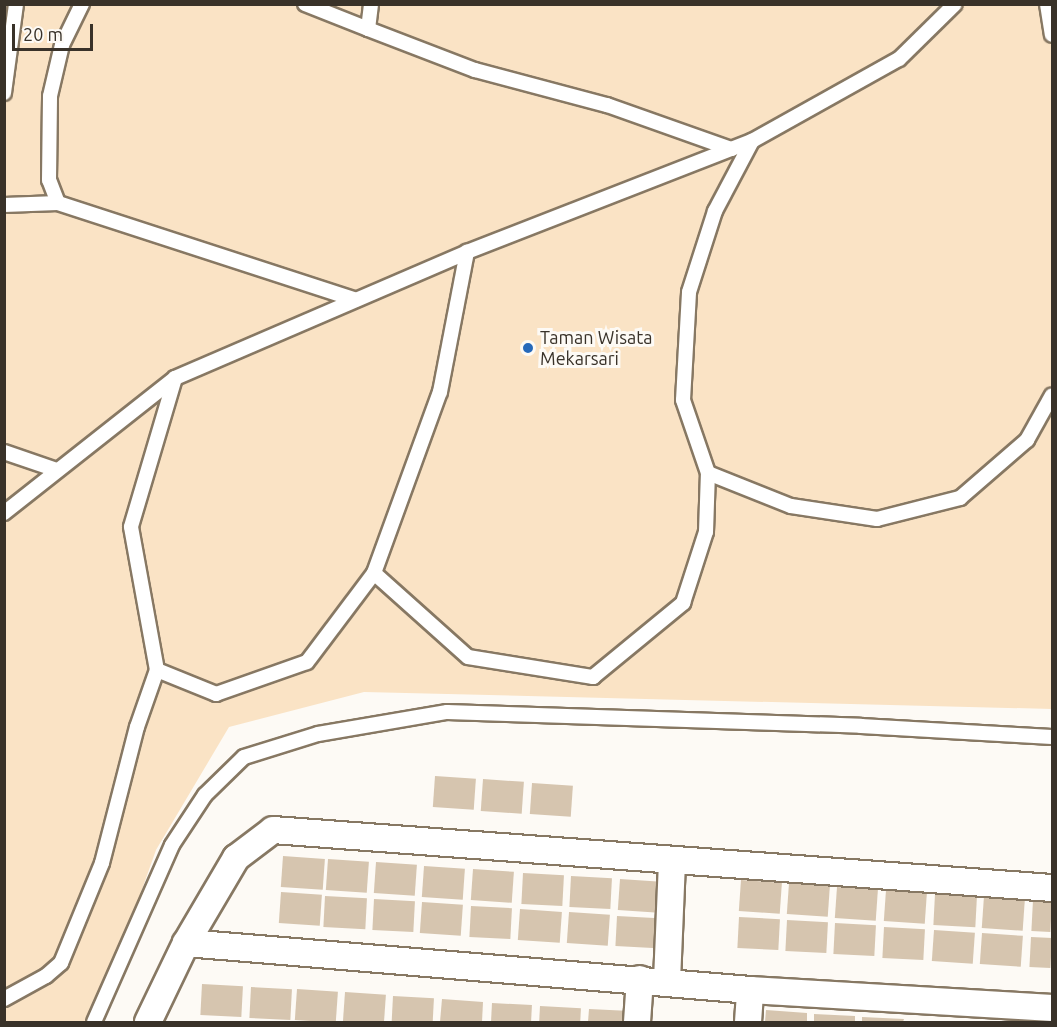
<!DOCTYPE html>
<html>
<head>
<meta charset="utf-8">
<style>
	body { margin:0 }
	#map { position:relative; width:1057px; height:1027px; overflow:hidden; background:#fdfaf5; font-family:Ubuntu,sans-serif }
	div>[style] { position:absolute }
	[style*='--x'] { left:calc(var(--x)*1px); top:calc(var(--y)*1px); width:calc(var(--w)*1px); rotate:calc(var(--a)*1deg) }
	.green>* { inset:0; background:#fae3c5 }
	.building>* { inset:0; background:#d6c5af; transform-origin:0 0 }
	.roads { filter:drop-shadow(2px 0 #877863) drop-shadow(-2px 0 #877863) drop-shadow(0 2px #877863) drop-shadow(0 -2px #877863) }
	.service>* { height:14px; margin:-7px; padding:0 7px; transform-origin:7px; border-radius:7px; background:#fff }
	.minor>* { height:26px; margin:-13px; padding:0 13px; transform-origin:13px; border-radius:13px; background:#fff }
	.dots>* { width:16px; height:16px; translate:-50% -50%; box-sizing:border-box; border:3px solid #fdfaf5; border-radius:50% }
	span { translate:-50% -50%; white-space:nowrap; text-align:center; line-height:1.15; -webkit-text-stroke:6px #fdfaf5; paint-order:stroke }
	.poi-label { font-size:18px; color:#393229 }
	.left { translate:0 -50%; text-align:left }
	.frame { position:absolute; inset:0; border:6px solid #393229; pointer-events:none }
	.scale { position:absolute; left:12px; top:24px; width:81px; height:27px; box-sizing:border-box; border:3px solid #393229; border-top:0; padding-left:8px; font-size:18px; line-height:21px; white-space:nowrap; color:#393229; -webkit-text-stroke:4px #fdfaf5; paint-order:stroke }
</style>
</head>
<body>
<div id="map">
	<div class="green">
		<div style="clip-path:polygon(5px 5px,1052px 5px,1052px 709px,364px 692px,229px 727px,156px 850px,95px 1022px,5px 1022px)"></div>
	</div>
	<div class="building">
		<div style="left:435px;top:776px;width:41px;height:31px;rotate:4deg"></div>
		<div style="left:483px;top:779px;width:41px;height:32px;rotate:4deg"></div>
		<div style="left:532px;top:783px;width:41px;height:31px;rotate:4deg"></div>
		<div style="left:283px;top:856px;width:42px;height:31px;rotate:4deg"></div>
		<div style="left:328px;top:859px;width:41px;height:31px;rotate:4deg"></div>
		<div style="left:376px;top:862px;width:41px;height:31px;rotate:4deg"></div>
		<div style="left:424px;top:866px;width:41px;height:31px;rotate:4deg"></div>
		<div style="left:473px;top:869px;width:41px;height:31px;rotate:4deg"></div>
		<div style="left:523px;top:873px;width:41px;height:31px;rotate:3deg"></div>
		<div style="left:571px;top:876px;width:41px;height:31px;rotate:3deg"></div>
		<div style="left:620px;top:879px;width:41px;height:31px;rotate:4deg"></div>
		<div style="left:741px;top:880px;width:41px;height:31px;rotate:4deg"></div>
		<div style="left:789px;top:883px;width:41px;height:31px;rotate:4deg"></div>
		<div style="left:837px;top:887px;width:41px;height:31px;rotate:4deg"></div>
		<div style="left:886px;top:890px;width:41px;height:31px;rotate:4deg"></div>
		<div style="left:281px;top:892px;width:41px;height:31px;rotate:4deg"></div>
		<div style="left:935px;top:894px;width:42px;height:31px;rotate:3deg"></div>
		<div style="left:325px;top:896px;width:42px;height:31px;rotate:3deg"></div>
		<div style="left:984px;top:896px;width:41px;height:32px;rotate:4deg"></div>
		<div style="left:374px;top:899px;width:41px;height:31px;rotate:3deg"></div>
		<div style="left:1033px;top:900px;width:19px;height:31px;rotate:3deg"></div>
		<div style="left:422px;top:902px;width:41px;height:31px;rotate:4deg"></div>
		<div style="left:471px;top:906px;width:41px;height:31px;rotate:3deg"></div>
		<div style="left:520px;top:909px;width:42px;height:31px;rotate:4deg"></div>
		<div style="left:569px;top:912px;width:41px;height:31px;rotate:4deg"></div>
		<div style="left:617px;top:916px;width:42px;height:30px;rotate:3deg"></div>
		<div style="left:739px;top:917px;width:41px;height:31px;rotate:3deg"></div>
		<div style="left:787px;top:920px;width:41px;height:31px;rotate:3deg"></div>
		<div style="left:835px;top:923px;width:41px;height:31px;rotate:3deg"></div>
		<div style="left:884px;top:927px;width:41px;height:31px;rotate:3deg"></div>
		<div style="left:934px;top:930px;width:41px;height:31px;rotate:4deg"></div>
		<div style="left:982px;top:933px;width:41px;height:31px;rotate:4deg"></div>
		<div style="left:1031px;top:937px;width:21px;height:30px;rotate:3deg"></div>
		<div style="left:202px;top:984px;width:41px;height:31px;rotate:3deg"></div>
		<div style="left:251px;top:987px;width:41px;height:31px;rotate:3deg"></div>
		<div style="left:297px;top:989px;width:41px;height:31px;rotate:4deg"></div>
		<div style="left:345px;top:992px;width:41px;height:30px;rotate:4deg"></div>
		<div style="left:393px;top:996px;width:41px;height:26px;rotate:3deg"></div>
		<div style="clip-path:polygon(442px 999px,483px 1002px,482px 1022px,440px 1022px)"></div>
		<div style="left:492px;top:1003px;width:40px;height:19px;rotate:3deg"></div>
		<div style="left:540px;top:1006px;width:41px;height:16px;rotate:3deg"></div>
		<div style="clip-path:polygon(589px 1009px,630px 1011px,629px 1022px,588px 1022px)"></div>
		<div style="clip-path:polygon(766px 1010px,807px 1013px,807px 1022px,765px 1022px)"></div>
		<div style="clip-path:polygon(814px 1014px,855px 1016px,855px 1022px,814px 1022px)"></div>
		<div style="clip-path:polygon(862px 1017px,904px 1019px,903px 1022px,862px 1022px)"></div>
	</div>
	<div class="roads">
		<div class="service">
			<div style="--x:305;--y:4;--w:68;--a:21.6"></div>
			<div style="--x:368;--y:29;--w:25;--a:-83"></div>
			<div style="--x:1047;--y:4;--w:31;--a:81"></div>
			<div style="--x:368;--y:29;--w:115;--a:21"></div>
			<div style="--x:475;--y:70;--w:137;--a:14.9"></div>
			<div style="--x:607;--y:105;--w:132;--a:19.5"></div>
			<div style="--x:4;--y:93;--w:90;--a:-82.3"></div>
			<div style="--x:58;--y:203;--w:313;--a:18"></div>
			<div style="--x:4;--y:205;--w:54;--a:-2.1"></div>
			<div style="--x:58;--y:203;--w:25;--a:-111"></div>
			<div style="--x:49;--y:180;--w:84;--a:-89.3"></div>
			<div style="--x:50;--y:96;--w:52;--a:-76.8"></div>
			<div style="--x:62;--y:45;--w:46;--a:-64"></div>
			<div style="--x:175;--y:378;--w:155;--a:106.5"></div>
			<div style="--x:131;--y:527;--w:145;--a:79.7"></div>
			<div style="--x:157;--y:670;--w:64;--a:22.1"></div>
			<div style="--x:216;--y:694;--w:96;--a:-19.4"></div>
			<div style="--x:307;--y:662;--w:111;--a:-53"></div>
			<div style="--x:374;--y:573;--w:193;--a:-70"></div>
			<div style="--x:440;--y:392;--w:143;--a:-79.1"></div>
			<div style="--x:4;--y:452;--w:56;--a:18.8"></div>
			<div style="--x:708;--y:473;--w:89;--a:21.7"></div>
			<div style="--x:791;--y:506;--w:87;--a:8.6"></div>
			<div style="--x:877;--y:519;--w:86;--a:-14.2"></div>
			<div style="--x:960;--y:498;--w:89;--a:-40.9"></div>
			<div style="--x:1027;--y:440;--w:51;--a:-60.9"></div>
			<div style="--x:4;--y:513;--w:218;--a:-38.3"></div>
			<div style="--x:175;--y:378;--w:318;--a:-23.3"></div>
			<div style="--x:467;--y:252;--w:306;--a:-21.3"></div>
			<div style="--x:752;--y:141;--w:168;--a:-29.2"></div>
			<div style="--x:899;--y:59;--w:78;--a:-44.5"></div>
			<div style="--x:374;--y:573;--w:126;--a:41.8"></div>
			<div style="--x:468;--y:657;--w:127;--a:9.1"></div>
			<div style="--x:593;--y:677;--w:117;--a:-39.4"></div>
			<div style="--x:683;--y:603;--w:75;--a:-72.1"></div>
			<div style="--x:706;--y:532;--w:59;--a:-88.1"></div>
			<div style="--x:708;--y:473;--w:77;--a:-108.9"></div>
			<div style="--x:683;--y:400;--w:108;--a:-86.8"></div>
			<div style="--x:689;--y:292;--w:85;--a:-72.2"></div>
			<div style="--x:715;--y:211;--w:79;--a:-62.1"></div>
			<div style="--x:4;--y:999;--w:48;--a:-28.7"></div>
			<div style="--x:46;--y:976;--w:20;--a:-41"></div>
			<div style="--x:61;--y:963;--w:108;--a:-67.7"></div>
			<div style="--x:102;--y:863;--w:140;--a:-75.6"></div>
			<div style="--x:137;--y:727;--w:60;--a:-70.7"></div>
			<div style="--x:94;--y:1022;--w:193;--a:-66.2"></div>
			<div style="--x:172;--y:845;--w:60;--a:-56.6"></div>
			<div style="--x:205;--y:795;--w:54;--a:-44.3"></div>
			<div style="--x:244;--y:757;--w:77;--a:-17.3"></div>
			<div style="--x:318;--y:734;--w:131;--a:-9.7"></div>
			<div style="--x:447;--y:712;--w:414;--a:1.9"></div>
			<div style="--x:861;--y:726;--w:191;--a:3.3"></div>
		</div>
		<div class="minor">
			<div style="--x:186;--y:943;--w:566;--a:4.76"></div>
			<div style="--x:750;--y:990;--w:303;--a:3.4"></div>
			<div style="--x:667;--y:981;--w:121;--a:-87.6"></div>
			<div style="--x:148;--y:1022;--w:88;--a:-64.3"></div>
			<div style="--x:186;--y:943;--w:99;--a:-59.5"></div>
			<div style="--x:236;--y:858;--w:46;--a:-37.1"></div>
			<div style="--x:273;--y:830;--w:781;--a:4.26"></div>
			<div style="--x:637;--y:1022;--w:43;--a:-86"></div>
			<div style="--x:748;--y:1022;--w:32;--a:-86"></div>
		</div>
	</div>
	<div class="dots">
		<div style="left:528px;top:348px;background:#2669ba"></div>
	</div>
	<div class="poi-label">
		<span class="left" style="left:540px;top:348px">Taman Wisata<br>Mekarsari</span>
	</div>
	<div class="frame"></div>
	<div class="scale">20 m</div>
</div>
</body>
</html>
